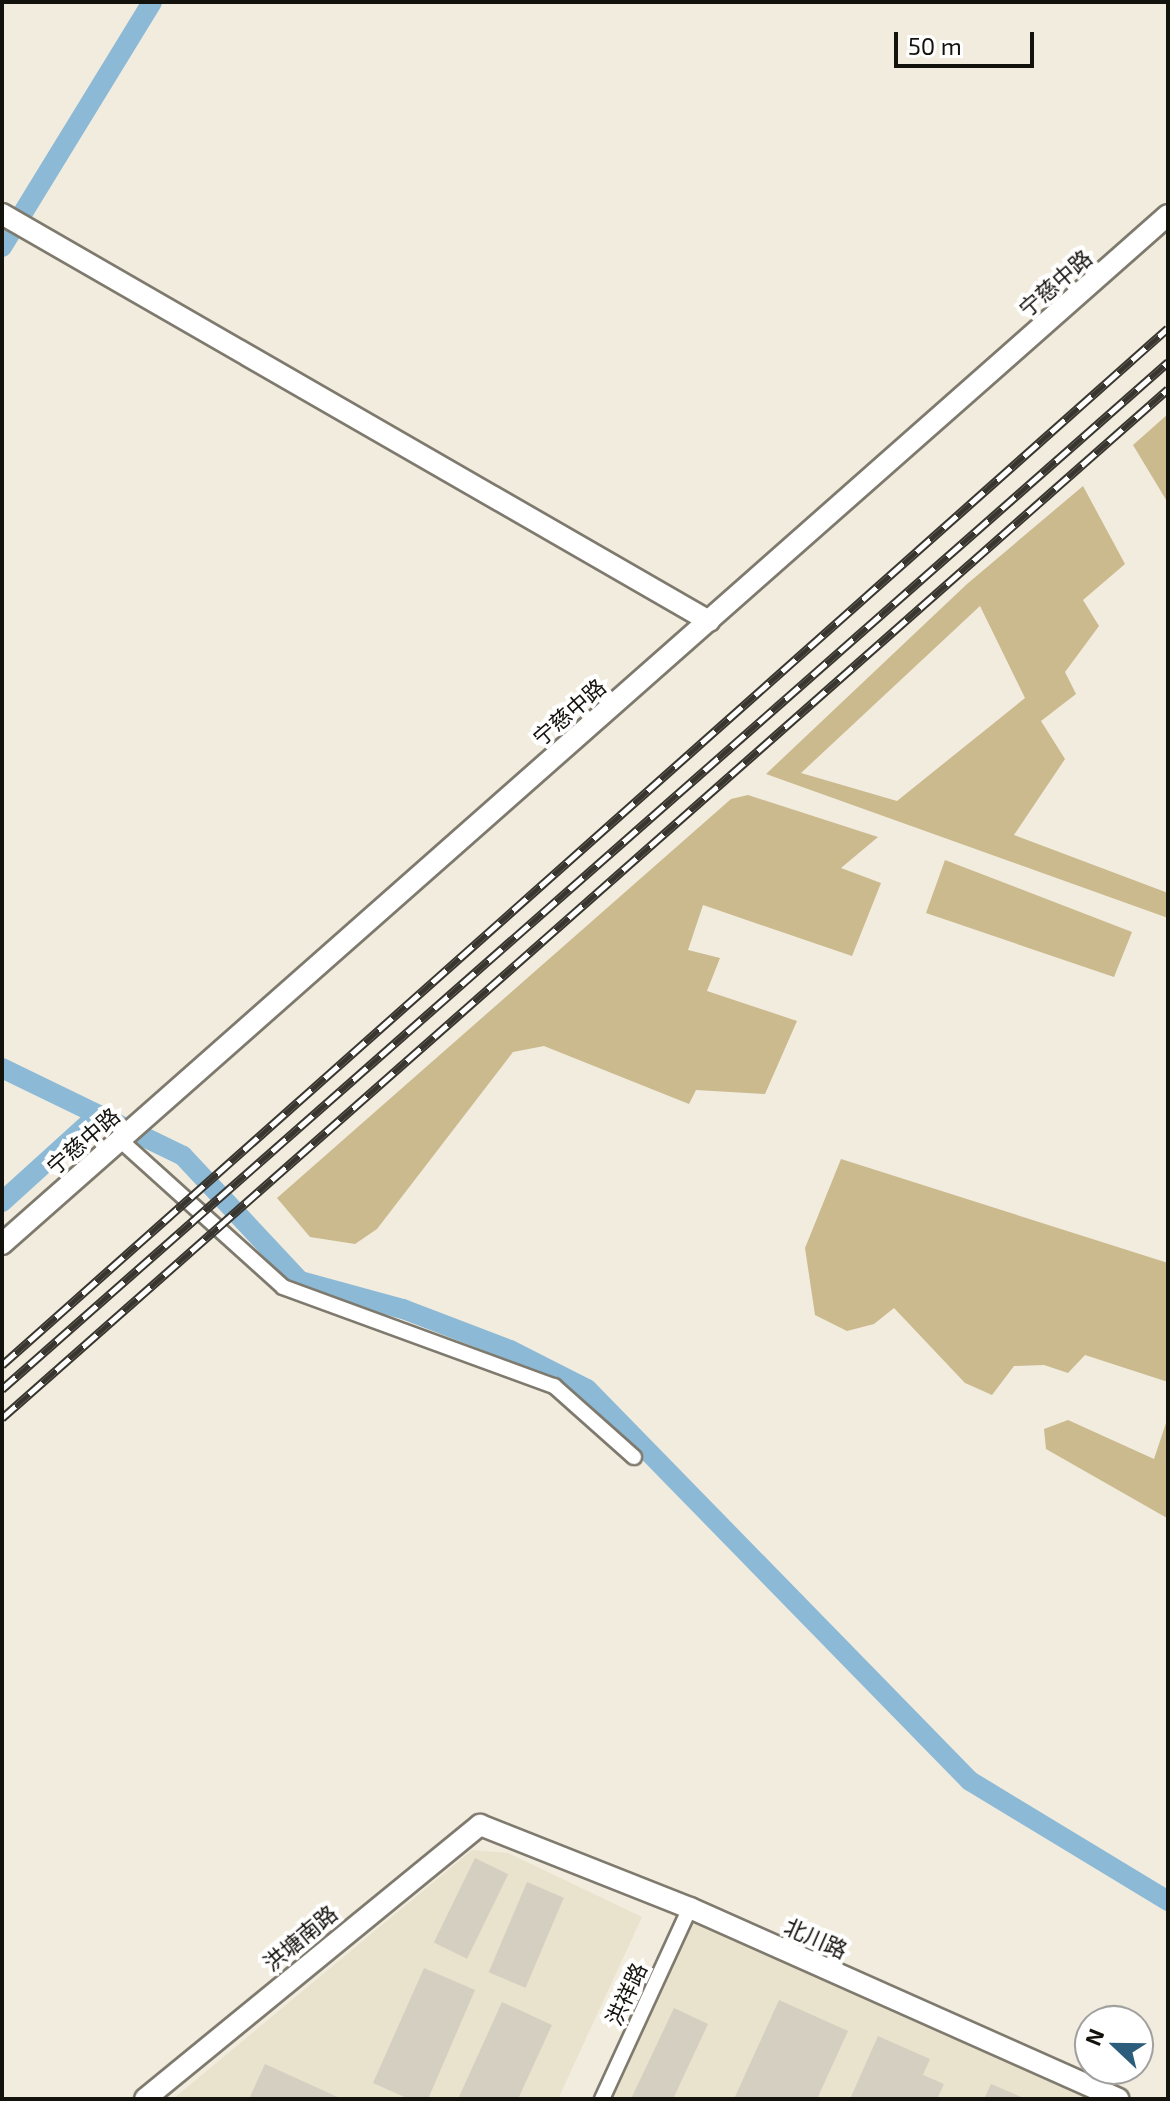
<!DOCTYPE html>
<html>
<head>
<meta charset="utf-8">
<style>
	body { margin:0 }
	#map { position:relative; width:1170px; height:2101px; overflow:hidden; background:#f1ecde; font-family:"Exo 2","Noto Sans SC",sans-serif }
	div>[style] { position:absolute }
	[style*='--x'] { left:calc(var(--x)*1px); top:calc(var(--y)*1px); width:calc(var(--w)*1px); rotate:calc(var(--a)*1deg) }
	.built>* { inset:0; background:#e9e2cd }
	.green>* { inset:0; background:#cbba8d }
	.canal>* { height:20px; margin:-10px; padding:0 10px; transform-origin:10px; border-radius:10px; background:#8cb9d6 }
	.building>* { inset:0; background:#d4cfc1; transform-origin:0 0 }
	.roads { filter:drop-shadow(2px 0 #7f7a6e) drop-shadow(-2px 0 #7f7a6e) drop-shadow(0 2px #7f7a6e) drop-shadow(0 -2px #7f7a6e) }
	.street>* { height:14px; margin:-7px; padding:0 7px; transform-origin:7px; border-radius:7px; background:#fff }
	.secondary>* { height:20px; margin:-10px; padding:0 10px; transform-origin:10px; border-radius:10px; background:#fff }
	.rail>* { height:9px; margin-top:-4.5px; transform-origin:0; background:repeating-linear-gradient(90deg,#fff 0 18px,#393630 0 36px); box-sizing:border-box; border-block:2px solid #393630 }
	span { translate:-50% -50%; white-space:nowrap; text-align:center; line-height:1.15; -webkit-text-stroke:8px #fff; paint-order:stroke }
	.street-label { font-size:22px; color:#14120d }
	.frame { position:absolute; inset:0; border:4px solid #14120d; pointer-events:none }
	.north { position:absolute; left:1074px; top:2005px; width:80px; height:80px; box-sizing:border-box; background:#fff; border:2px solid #a1a09e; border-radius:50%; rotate:292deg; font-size:22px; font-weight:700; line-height:32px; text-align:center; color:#14120d }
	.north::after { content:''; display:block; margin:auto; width:28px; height:36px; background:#2c5e7b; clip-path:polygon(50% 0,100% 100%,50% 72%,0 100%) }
	.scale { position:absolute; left:894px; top:32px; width:140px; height:36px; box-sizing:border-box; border:4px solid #14120d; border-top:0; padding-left:10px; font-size:24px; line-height:28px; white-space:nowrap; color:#14120d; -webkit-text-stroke:6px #fff; paint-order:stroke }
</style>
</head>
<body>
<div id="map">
	<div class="built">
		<div style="clip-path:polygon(472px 1850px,508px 1853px,642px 1917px,558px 2099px,173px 2099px)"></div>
		<div style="clip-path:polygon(694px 1920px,1095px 2099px,611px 2099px)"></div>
	</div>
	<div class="green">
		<div style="clip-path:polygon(1168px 414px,1168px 503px,1133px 445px)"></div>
		<div style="clip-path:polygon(evenodd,1083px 486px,1125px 564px,1083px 600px,1099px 626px,1065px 672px,1076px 694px,1041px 721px,1065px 759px,1014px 835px,1168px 893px,1168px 918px,766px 774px,967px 584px,1083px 486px,980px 606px,1025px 698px,897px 801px,801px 773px,980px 606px)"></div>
		<div style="clip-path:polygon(748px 795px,878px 837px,841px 868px,881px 883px,852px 956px,703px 905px,688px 950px,720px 958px,707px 991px,797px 1021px,765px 1094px,696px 1090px,689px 1104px,544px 1046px,513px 1052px,377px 1229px,355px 1244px,310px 1237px,277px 1198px,731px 799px)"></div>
		<div style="clip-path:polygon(945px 860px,1132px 932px,1114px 977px,926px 913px)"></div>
		<div style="clip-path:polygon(841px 1159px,1168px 1263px,1168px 1382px,1085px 1355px,1068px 1373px,1044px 1365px,1014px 1366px,992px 1395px,965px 1383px,894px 1308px,874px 1324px,847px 1331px,815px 1315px,805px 1248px)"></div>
		<div style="clip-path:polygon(1168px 1417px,1167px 1518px,1046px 1449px,1044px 1429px,1068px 1420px,1154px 1459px)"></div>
	</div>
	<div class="canal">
		<div style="--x:2;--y:247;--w:287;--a:-58.5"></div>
		<div style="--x:2;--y:1068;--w:201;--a:25.9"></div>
		<div style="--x:183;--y:1156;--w:171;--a:46.9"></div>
		<div style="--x:300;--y:1281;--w:107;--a:15.2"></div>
		<div style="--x:403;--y:1309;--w:115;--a:21"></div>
		<div style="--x:510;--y:1350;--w:86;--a:26.9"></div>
		<div style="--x:587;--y:1389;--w:548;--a:45.67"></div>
		<div style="--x:970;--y:1781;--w:232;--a:31.2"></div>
		<div style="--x:2;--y:1202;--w:130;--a:-42.2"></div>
	</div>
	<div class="building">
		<div style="left:475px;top:1858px;width:37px;height:94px;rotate:26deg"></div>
		<div style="left:527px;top:1882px;width:40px;height:98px;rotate:23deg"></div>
		<div style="clip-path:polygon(424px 1968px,475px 1990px,428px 2099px,409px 2099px,373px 2083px)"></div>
		<div style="clip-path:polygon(779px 2000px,848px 2031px,817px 2099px,734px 2099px)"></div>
		<div style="clip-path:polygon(502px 2002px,552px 2025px,518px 2099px,458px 2099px)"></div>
		<div style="clip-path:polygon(674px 2008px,708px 2024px,673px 2099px,631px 2099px)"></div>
		<div style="clip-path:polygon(878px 2036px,930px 2059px,923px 2075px,944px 2084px,937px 2099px,850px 2099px)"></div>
		<div style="clip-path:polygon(265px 2064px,342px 2099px,249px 2099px)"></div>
		<div style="clip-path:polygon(991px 2084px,1026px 2099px,984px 2099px)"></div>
	</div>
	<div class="roads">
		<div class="street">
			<div style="--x:120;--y:1140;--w:219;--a:42"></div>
			<div style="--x:283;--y:1287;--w:289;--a:20.1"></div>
			<div style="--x:554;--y:1386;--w:107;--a:41.6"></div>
			<div style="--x:602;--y:2099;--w:210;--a:-65.3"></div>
		</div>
		<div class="secondary">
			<div style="--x:2;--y:214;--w:816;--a:29.93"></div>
			<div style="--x:2;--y:1244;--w:1555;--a:-41.43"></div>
			<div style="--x:145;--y:2099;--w:433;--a:-39.3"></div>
			<div style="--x:480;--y:1825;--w:226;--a:21.6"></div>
			<div style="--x:690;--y:1908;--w:469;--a:24"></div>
		</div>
	</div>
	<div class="rail">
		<div style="--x:2;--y:1365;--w:1560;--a:-41.65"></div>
		<div style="--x:2;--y:1389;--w:1554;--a:-41.37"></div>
		<div style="--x:2;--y:1418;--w:1555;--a:-41.43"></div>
	</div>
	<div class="street-label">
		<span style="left:1055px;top:283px;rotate:-41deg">宁慈中路</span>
		<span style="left:569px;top:712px;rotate:-41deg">宁慈中路</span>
		<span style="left:83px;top:1141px;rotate:-41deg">宁慈中路</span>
		<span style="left:300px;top:1938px;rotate:-40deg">洪塘南路</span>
		<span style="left:816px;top:1938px;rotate:24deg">北川路</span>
		<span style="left:626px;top:1994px;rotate:-65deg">洪祥路</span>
	</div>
	<div class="frame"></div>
	<div class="north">N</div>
	<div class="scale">50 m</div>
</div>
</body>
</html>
